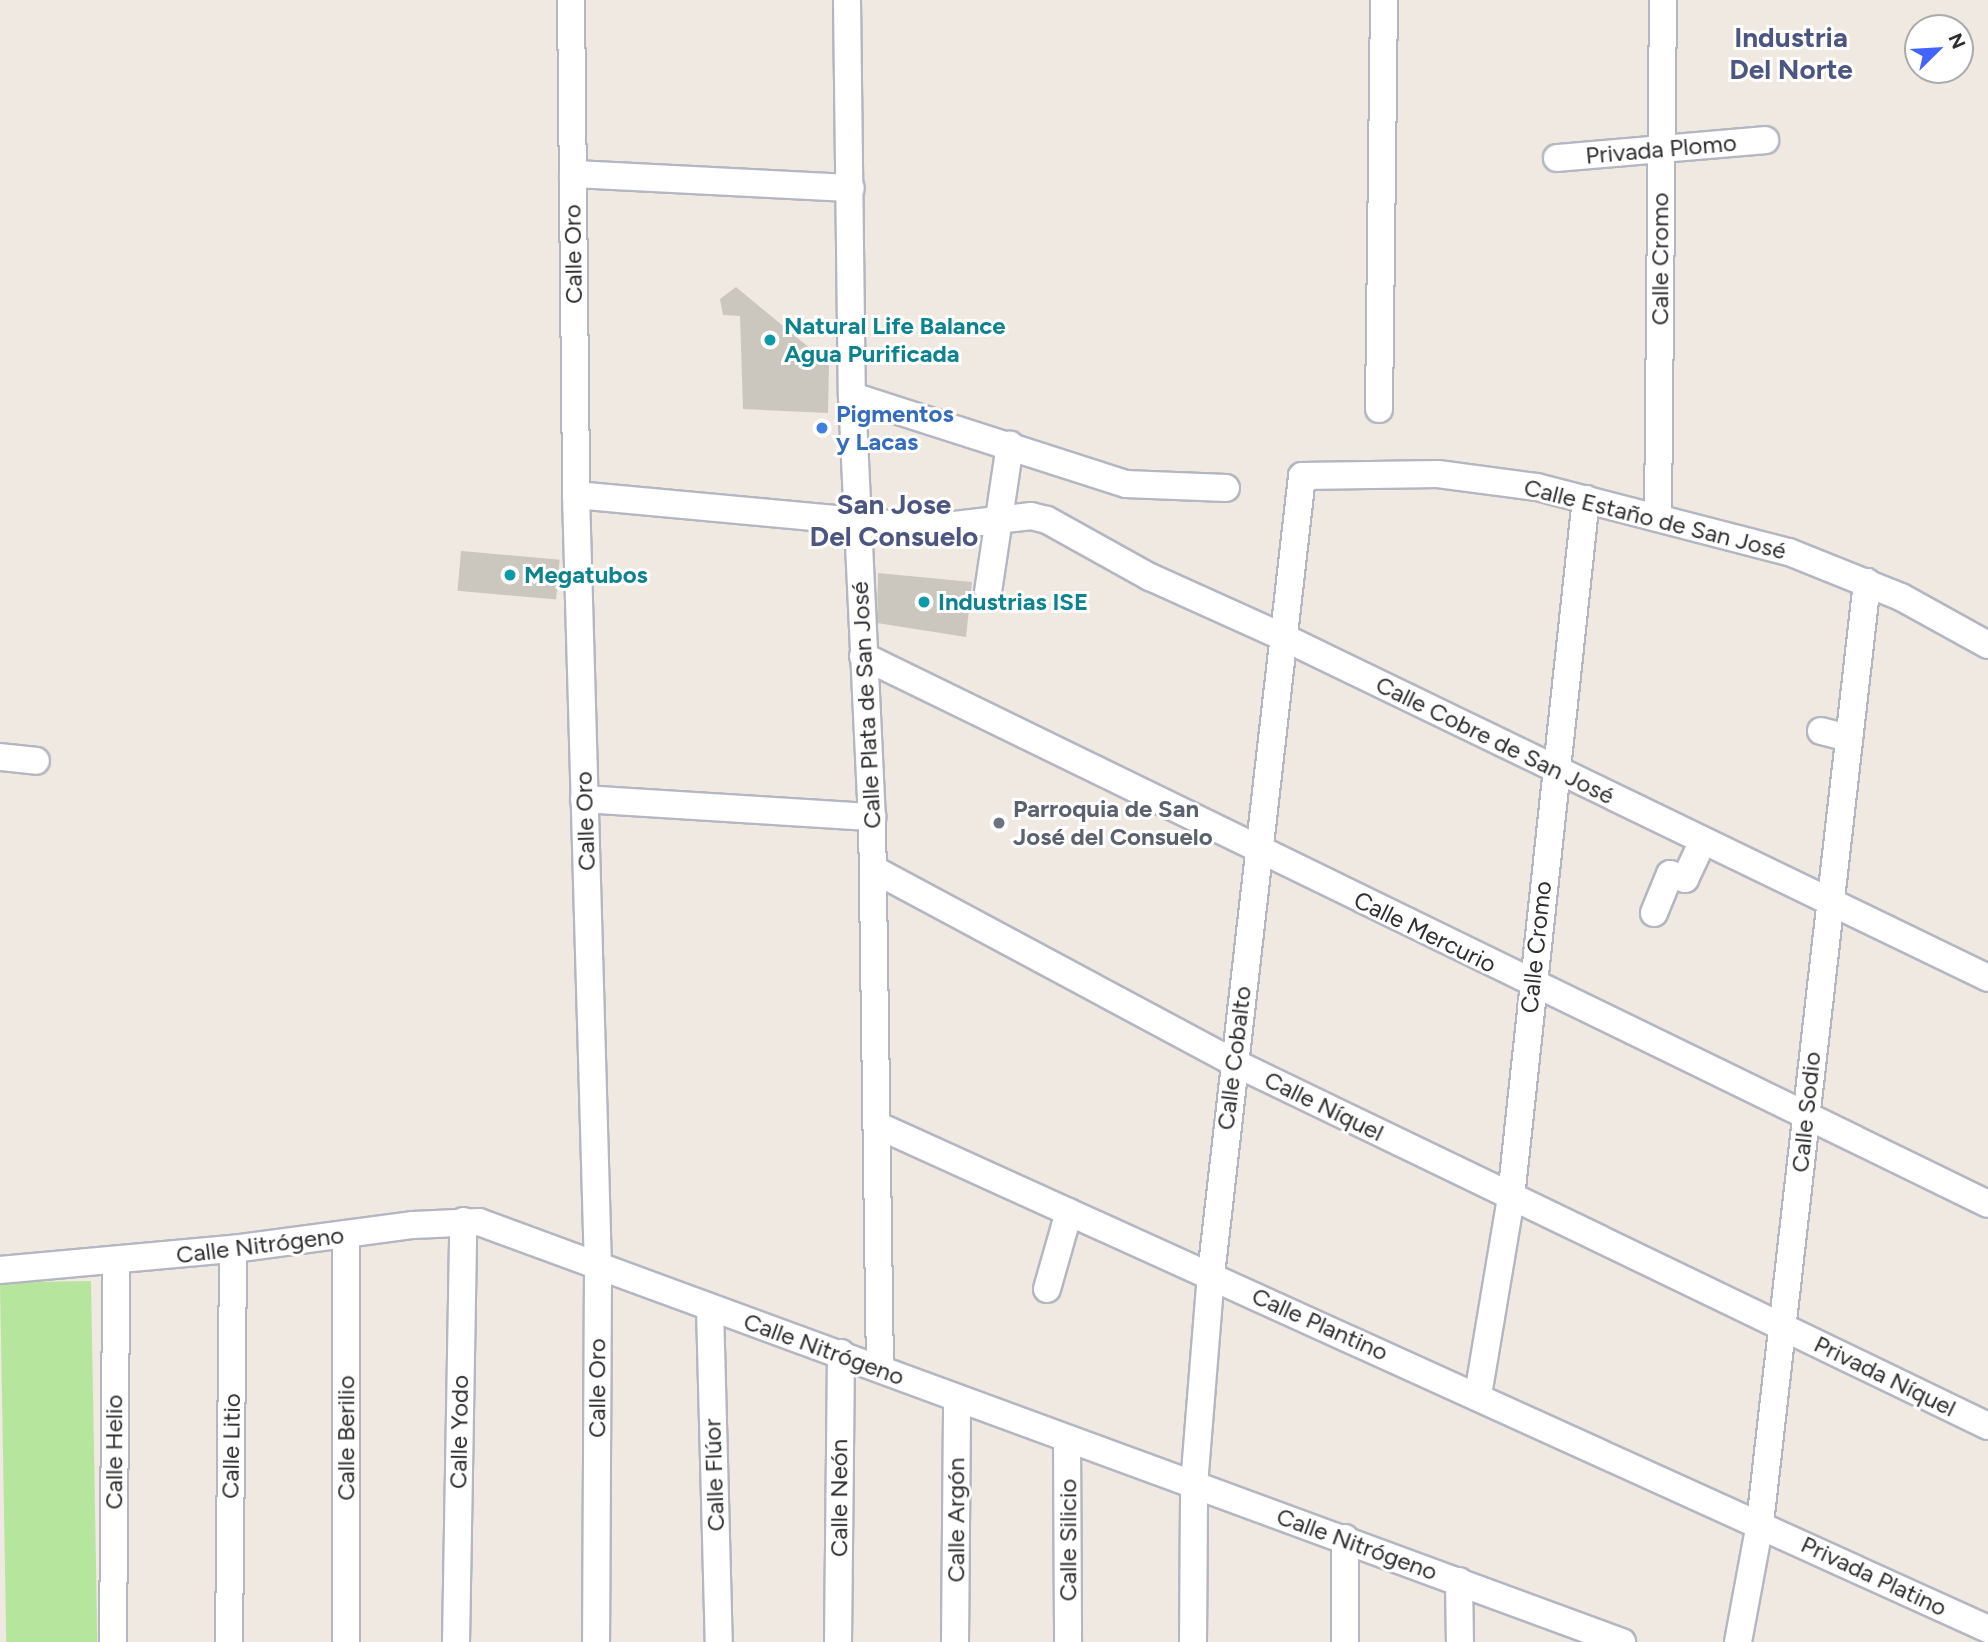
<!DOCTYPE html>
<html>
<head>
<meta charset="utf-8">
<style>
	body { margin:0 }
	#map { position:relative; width:1988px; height:1642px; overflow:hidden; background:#efe9e1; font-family:Figtree,sans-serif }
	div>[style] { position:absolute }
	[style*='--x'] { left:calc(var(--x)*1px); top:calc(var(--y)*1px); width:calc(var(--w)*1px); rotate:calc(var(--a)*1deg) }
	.green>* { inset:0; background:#b6e59e; transform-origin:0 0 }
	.building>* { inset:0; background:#cbc7bf; transform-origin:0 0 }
	.roads { filter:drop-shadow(2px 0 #b4b7c1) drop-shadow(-2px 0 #b4b7c1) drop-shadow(0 2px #b4b7c1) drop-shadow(0 -2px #b4b7c1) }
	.minor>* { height:26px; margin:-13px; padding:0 13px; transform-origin:13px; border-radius:13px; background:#fff }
	.dots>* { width:19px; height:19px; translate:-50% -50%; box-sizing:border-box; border:4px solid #fff; border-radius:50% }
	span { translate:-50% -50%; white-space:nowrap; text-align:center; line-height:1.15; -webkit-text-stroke:6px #fff; paint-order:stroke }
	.street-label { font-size:24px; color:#2e2e2e }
	.culture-label { font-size:24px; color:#0d838f; font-weight:700 }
	.left { translate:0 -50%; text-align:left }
	.shop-label { font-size:24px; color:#366cbe; font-weight:700 }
	.worship-label { font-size:24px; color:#5b616d; font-weight:700 }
	.quarter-label { font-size:28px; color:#4d5680; font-weight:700 }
	.north { position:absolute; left:1904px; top:14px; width:70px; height:70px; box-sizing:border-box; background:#fff; border:2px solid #ababab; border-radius:50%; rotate:66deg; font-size:19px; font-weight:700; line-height:28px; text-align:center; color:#2e2e2e }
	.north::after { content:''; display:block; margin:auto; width:24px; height:32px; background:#4264fb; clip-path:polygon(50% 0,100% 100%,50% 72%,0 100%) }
</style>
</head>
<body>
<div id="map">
	<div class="green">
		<div style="left:91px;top:1281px;width:361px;height:91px;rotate:89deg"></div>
	</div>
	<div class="building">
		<div style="clip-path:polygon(736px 287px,829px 364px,828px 413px,743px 409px,740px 316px,723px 315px,720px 299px)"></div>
		<div style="left:461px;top:551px;width:99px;height:40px;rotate:5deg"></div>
		<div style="clip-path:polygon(878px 573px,972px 582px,966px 637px,877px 623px)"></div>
	</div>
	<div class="roads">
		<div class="minor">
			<div style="--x:571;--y:0;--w:495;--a:89.4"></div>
			<div style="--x:576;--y:495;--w:775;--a:88.37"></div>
			<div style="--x:598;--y:1270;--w:372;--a:90.3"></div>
			<div style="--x:847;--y:0;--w:396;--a:89.3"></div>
			<div style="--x:852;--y:396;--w:421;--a:87.3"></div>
			<div style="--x:872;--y:817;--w:551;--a:89.17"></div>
			<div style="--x:1557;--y:158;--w:209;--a:-4.9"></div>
			<div style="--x:573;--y:174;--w:278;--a:2.9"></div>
			<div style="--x:852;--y:396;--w:288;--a:17.8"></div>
			<div style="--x:1126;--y:484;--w:100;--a:2.3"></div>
			<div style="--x:1379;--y:409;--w:409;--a:-89.3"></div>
			<div style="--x:576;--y:495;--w:355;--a:5.3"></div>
			<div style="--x:929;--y:528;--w:103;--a:-6.7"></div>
			<div style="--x:1031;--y:516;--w:16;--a:14"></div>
			<div style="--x:1047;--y:520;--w:118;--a:29"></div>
			<div style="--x:1150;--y:577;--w:146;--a:24.3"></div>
			<div style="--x:1283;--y:637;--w:783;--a:25.81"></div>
			<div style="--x:1658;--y:518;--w:518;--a:-89.45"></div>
			<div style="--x:988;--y:592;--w:149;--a:-81.5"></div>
			<div style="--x:863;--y:656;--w:1251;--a:25.97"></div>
			<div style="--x:1821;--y:731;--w:29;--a:14"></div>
			<div style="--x:0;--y:757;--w:36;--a:6"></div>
			<div style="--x:584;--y:799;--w:289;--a:3.6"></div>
			<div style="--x:873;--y:869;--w:408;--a:28.2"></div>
			<div style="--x:1233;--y:1062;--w:838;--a:25.74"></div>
			<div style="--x:1654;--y:913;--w:42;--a:-67.7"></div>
			<div style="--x:1670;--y:874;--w:16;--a:18"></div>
			<div style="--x:1685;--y:879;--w:42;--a:-64.7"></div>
			<div style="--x:879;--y:1126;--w:1218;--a:24.4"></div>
			<div style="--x:0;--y:1270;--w:234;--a:-5.2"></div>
			<div style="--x:233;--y:1249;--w:182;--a:-7.6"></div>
			<div style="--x:413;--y:1225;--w:66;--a:-2.6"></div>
			<div style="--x:479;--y:1222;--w:1218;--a:20.18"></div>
			<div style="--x:1047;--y:1289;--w:80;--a:-74.1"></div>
			<div style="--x:710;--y:1308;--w:334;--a:88.5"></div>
			<div style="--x:1478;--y:1395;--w:201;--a:-80.5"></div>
			<div style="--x:1511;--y:1197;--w:702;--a:-83.87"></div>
			<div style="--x:1067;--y:1439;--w:203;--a:89.7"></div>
			<div style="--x:1345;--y:1538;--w:104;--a:90"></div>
			<div style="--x:1459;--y:1581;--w:61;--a:89.1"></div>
			<div style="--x:113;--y:1642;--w:380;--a:-89.5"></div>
			<div style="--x:229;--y:1642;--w:393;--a:-89.4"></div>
			<div style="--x:346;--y:1642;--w:408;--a:-90"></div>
			<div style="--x:456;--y:1642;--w:421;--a:-89"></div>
			<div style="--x:838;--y:1642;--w:289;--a:-89.4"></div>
			<div style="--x:955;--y:1642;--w:244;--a:-89.5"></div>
			<div style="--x:1193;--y:1642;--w:157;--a:-89.6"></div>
			<div style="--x:1194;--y:1485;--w:211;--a:-85.4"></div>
			<div style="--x:1211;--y:1275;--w:804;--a:-83.5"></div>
			<div style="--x:1302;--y:476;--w:136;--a:-0.8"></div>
			<div style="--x:1438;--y:474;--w:100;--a:7.5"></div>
			<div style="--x:1537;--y:487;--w:260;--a:14.5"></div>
			<div style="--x:1789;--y:552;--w:121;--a:21.9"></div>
			<div style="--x:1901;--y:597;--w:99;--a:28.9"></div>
			<div style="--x:1738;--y:1642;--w:121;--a:-79.5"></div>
			<div style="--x:1760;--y:1523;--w:947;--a:-83.51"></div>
		</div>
	</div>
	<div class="dots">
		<div style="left:770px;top:340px;background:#0f9aa8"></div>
		<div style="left:822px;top:428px;background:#3f7fe0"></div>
		<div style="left:510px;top:575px;background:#0f9aa8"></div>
		<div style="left:924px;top:602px;background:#0f9aa8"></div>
		<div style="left:999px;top:823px;background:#6b7280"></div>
	</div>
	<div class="street-label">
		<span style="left:1661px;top:149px;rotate:-5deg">Privada Plomo</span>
		<span style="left:573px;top:254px;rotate:-91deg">Calle Oro</span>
		<span style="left:1660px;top:259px;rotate:-90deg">Calle Cromo</span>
		<span style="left:1655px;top:519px;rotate:14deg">Calle Estaño de San José</span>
		<span style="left:866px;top:705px;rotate:-93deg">Calle Plata de San José</span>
		<span style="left:1495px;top:740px;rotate:26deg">Calle Cobre de San José</span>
		<span style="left:585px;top:821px;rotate:-92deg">Calle Oro</span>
		<span style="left:1425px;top:932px;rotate:26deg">Calle Mercurio</span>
		<span style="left:1536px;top:947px;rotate:-84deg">Calle Cromo</span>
		<span style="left:1234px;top:1058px;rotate:-83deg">Calle Cobalto</span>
		<span style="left:1324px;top:1106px;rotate:26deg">Calle Níquel</span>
		<span style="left:1806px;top:1112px;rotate:-84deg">Calle Sodio</span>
		<span style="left:260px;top:1245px;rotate:-7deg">Calle Nitrógeno</span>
		<span style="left:1320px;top:1324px;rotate:24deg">Calle Plantino</span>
		<span style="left:824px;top:1349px;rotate:20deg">Calle Nitrógeno</span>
		<span style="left:1885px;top:1376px;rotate:26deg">Privada Níquel</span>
		<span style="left:597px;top:1388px;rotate:-90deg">Calle Oro</span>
		<span style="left:459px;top:1432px;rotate:-89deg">Calle Yodo</span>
		<span style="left:346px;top:1438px;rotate:-90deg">Calle Berilio</span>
		<span style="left:231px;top:1446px;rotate:-89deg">Calle Litio</span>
		<span style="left:114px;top:1452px;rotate:-90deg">Calle Helio</span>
		<span style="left:714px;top:1475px;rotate:-92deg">Calle Flúor</span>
		<span style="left:839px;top:1498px;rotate:-90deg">Calle Neón</span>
		<span style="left:956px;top:1520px;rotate:-90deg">Calle Argón</span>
		<span style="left:1068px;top:1540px;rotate:-90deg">Calle Silicio</span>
		<span style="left:1357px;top:1544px;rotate:20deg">Calle Nitrógeno</span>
		<span style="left:1874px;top:1576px;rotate:25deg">Privada Platino</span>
	</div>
	<div class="culture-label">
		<span class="left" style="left:784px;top:340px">Natural Life Balance<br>Agua Purificada</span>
		<span class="left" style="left:524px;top:575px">Megatubos</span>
		<span class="left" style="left:938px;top:602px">Industrias ISE</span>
	</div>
	<div class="shop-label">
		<span class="left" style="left:836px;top:428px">Pigmentos<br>y Lacas</span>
	</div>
	<div class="worship-label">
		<span class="left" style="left:1013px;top:823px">Parroquia de San<br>José del Consuelo</span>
	</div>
	<div class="quarter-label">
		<span style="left:1791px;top:53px">Industria<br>Del Norte</span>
		<span style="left:894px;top:520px">San Jose<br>Del Consuelo</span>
	</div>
	<div class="north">N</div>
</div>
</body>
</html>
